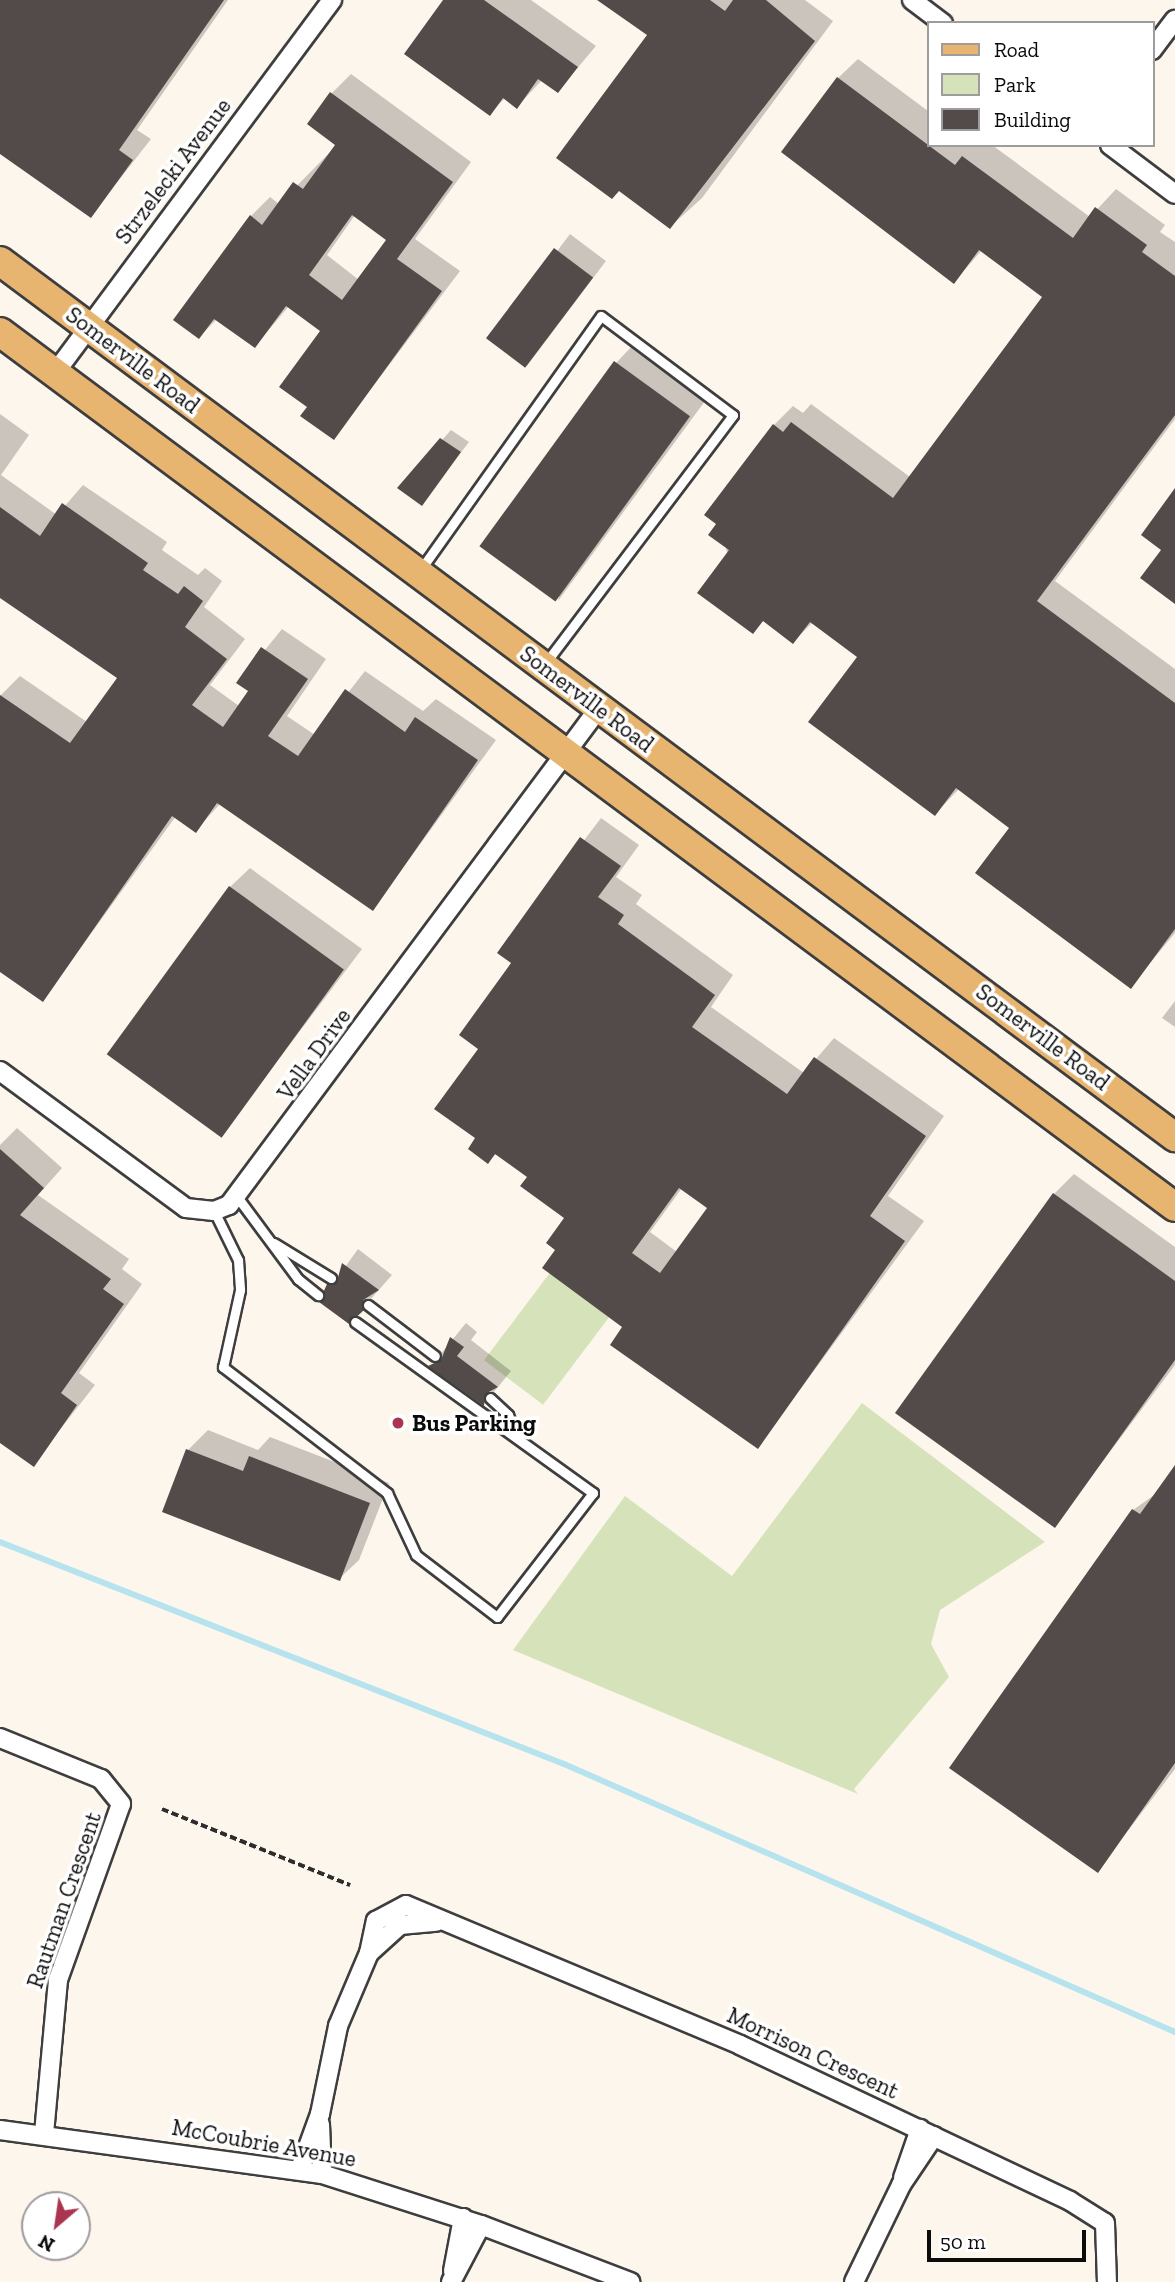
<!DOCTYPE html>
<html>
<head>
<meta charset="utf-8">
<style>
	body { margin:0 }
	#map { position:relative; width:1175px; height:2282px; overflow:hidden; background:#fdf6ec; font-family:"Zilla Slab",serif }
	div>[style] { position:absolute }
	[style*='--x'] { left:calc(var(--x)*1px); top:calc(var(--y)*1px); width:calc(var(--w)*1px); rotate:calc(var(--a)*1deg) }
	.green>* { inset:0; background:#d6e3ba; transform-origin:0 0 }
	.shadow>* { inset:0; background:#0003; transform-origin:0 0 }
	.stream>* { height:6px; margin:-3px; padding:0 3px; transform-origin:3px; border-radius:3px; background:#b6e3ee }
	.building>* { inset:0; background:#524b49; transform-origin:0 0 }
	.path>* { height:3.5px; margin-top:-1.75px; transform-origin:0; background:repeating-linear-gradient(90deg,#2d2d2d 0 7px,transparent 0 10.5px) }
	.roads { filter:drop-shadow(2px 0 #3e3e3e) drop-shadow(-2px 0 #3e3e3e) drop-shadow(0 2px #3e3e3e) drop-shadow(0 -2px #3e3e3e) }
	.service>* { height:9px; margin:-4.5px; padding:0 4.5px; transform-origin:4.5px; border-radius:4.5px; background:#fff }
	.minor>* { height:18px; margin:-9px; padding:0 9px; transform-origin:9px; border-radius:9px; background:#fff }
	.primary>* { height:28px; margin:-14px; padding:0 14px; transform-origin:14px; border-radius:14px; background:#e8b571 }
	.dots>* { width:19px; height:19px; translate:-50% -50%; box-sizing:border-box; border:4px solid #fff; border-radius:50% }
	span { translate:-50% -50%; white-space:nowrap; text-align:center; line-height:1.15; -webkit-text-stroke:7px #fff; paint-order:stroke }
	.street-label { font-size:23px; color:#0b0b0b }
	.poi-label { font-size:23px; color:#0b0b0b; font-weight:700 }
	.left { translate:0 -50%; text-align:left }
	.legend { position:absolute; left:927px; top:21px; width:228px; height:126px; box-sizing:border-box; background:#fff; border:2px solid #9d9d9d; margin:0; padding:9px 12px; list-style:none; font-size:21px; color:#0b0b0b }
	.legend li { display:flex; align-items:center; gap:14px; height:35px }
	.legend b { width:35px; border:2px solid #9d9d9d }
	.north { position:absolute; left:21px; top:2191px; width:70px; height:70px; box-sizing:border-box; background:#fff; border:2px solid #9d9d9d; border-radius:50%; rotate:209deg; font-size:19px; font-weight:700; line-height:28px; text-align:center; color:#0b0b0b }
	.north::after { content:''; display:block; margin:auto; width:24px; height:32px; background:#aa3550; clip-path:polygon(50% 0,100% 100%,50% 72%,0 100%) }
	.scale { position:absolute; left:927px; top:2230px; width:159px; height:32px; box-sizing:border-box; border:4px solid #0b0b0b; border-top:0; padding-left:9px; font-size:21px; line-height:24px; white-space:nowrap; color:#0b0b0b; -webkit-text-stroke:5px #fff; paint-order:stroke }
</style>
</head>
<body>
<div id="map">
	<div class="green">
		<div style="left:552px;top:1270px;width:74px;height:113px;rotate:37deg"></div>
		<div style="clip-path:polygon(862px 1403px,1045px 1542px,940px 1610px,931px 1644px,949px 1677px,854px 1789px,858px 1794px,513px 1650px,625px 1496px,732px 1576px)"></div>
	</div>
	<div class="shadow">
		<div style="clip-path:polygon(0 0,228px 0,137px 130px,151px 139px,91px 216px,0 152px)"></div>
		<div style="clip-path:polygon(445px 0,531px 0,596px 46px,558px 91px,542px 80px,517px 107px,505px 98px,490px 113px)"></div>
		<div style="clip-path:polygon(600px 0,805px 0,833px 21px,702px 198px,670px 227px,649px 34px)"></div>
		<div style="clip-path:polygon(858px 59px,928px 111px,928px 145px,992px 145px,1090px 217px,1116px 189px,1165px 225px,1160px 232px,1175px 242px,1175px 419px,1055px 581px,1175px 669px,1175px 933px,1131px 986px,1011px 827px,959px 789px,935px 814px,859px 656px,813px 622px,793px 642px,764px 620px,753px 632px,718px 524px,774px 425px,793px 406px,803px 413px,811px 404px,910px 477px,1045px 296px,982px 250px,954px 282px,838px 78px)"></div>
		<div style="clip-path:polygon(evenodd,351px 74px,471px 162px,415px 239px,460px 271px,334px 438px,309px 407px,322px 330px,289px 306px,255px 346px,217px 319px,199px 337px,251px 216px,270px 197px,279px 204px,337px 145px,332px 93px,351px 74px,355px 215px,389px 239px,359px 280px,327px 255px,355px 215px)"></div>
		<div style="left:570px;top:234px;width:45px;height:131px;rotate:37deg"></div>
		<div style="clip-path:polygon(635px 343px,708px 397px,558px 601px,616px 363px)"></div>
		<div style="clip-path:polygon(0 414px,29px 435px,1px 475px,57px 515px,83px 485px,167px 542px,162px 550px,198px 575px,205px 568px,222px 581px,204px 607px,245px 639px,210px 685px,239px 706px,250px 690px,239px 682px,282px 629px,326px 659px,287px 716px,315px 735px,365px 671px,423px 711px,436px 699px,496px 740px,373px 909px,220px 804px,196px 830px,176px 816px,43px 1000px,0 970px,0 696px,20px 676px,87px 722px,119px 678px,0 596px)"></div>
		<div style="clip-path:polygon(451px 430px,469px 442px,422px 503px,400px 487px)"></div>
		<div style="clip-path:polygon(evenodd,601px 818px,639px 845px,616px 877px,642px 895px,636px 904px,733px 975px,711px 1007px,804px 1073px,834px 1038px,944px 1116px,888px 1196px,924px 1221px,758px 1447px,625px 1326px,558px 1249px,567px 1218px,530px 1176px,497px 1153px,488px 1162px,478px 1138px,480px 1048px,513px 962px,499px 952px,601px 818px,682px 1188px,709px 1207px,677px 1252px,650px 1232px,682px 1188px)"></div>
		<div style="clip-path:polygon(250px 868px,362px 949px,222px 1134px,230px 887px)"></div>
		<div style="clip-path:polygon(1175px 1001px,1175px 1027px,1162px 1018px)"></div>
		<div style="clip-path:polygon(17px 1128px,62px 1168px,38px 1195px,129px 1259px,122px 1269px,142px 1284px,79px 1373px,95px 1385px,33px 1464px,0 1441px,0 1145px)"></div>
		<div style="clip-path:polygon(1074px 1174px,1175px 1247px,1175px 1365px,1055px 1525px,1054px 1194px)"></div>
		<div style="clip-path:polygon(358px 1249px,392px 1275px,362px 1309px,321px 1301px)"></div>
		<div style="clip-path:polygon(466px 1323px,477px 1332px,471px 1340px,511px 1371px,484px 1404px,431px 1366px)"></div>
		<div style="clip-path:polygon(208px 1430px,258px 1450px,270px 1437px,389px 1483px,359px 1560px,339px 1579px,164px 1511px,188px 1450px)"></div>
		<div style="clip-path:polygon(1175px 1468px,1175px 1769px,1098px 1870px,1133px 1510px,1157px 1493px)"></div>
	</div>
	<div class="stream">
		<div style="--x:0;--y:1542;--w:606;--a:21.49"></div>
		<div style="--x:564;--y:1764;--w:667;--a:23.68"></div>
	</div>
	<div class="building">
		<div style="clip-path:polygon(0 0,224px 0,119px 150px,133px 160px,91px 218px,0 154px)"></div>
		<div style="clip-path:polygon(443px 0,484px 0,578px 67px,558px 93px,538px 79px,517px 109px,503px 98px,490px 116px,404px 54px)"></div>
		<div style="clip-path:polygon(597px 0,710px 0,725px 11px,733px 0,766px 0,815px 41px,670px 229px,619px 191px,612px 199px,556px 158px,647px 35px)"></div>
		<div style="clip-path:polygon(837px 77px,955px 165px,962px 156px,1073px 238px,1095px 207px,1147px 245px,1142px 252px,1175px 276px,1175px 415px,1037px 601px,1175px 703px,1175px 929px,1131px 989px,975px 873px,1009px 828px,956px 788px,935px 816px,808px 722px,857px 657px,810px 622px,793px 644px,763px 621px,753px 634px,697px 593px,729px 550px,708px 535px,716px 524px,704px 515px,773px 424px,783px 432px,791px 422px,893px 498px,1042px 297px,979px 250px,954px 284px,781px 152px)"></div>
		<div style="clip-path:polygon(evenodd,330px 92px,453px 182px,397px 259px,442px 291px,334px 440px,300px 416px,307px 407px,279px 387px,320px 331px,286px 306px,255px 348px,214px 319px,199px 339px,173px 320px,250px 215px,262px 225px,293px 182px,303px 189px,335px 145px,307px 124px,330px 92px,352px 215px,386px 240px,342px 300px,309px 275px,352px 215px)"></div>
		<div style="left:554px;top:248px;width:49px;height:113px;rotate:37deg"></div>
		<div style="left:614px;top:361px;width:94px;height:229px;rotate:36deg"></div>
		<div style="clip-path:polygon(440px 438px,461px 452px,422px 506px,397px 488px)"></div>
		<div style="clip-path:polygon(1175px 488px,1175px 604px,1140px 578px,1161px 550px,1141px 535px)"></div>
		<div style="clip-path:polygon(62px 503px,148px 563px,143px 570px,178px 594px,184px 586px,203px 601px,185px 627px,227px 659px,192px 705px,223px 727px,248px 691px,236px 683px,261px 647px,308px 679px,268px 736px,298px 756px,345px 689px,405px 732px,415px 717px,478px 760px,373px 911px,217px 803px,196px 833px,172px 816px,43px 1002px,0 972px,0 695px,70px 743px,117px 678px,0 598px,0 507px,40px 536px)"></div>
		<div style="clip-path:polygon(evenodd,580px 837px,621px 866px,598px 897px,624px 915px,618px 924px,715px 995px,692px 1027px,787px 1094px,814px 1057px,926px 1136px,870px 1216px,905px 1241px,758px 1449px,610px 1345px,622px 1327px,542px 1268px,555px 1250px,546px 1243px,564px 1218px,520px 1186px,527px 1177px,495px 1154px,488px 1164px,468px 1149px,475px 1138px,434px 1109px,478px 1049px,459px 1035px,511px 963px,497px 953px,580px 837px,679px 1188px,707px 1208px,660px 1273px,632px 1253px,679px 1188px)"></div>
		<div style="left:229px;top:886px;width:142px;height:208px;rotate:36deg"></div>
		<div style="clip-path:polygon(0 1149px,44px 1188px,20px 1215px,111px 1279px,103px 1289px,124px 1304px,61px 1393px,77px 1405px,34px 1467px,0 1443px)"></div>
		<div style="clip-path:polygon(1053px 1193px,1175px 1281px,1175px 1360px,1055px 1528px,895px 1413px)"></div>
		<div style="clip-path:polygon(342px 1263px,379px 1290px,363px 1300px,364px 1310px,349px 1324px,319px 1302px,327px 1284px,337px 1281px)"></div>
		<div style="clip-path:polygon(450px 1337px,464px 1347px,457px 1356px,498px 1387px,485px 1394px,484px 1406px,428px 1366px,441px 1360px)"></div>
		<div style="clip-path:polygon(186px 1449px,243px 1471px,249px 1456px,370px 1503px,340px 1581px,162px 1512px)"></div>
		<div style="clip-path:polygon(1175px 1465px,1175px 1763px,1098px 1873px,949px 1768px,1132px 1509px,1140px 1514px)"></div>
	</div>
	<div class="path">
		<div style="--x:162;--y:1809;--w:203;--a:22"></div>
	</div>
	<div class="roads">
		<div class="service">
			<div style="--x:421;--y:569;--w:310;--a:-54.6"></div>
			<div style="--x:601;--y:316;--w:165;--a:36.9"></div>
			<div style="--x:733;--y:415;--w:312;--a:127.1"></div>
			<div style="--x:238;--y:1198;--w:101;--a:53.5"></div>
			<div style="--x:298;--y:1279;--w:26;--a:39"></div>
			<div style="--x:214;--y:1211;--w:55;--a:63.9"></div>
			<div style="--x:238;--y:1260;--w:30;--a:86"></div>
			<div style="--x:240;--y:1290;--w:79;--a:102.4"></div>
			<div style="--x:223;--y:1367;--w:207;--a:37.5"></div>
			<div style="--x:387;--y:1493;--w:68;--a:64.9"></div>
			<div style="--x:416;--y:1555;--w:102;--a:37.4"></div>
			<div style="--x:497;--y:1617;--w:157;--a:-52.3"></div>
			<div style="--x:593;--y:1493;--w:293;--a:-144.3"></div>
			<div style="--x:274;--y:1243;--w:67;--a:31.6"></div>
			<div style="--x:368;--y:1305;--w:84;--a:37.3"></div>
			<div style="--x:490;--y:1398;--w:25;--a:43"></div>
			<div style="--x:508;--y:1415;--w:22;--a:68"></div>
		</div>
		<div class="minor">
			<div style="--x:912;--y:0;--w:39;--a:37"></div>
			<div style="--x:1152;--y:50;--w:38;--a:-53"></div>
			<div style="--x:1110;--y:145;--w:81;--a:37"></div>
			<div style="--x:55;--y:373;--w:465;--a:-53.4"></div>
			<div style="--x:0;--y:1071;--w:231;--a:36.4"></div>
			<div style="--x:186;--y:1208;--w:28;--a:6"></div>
			<div style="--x:214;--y:1211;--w:16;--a:-22"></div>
			<div style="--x:229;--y:1205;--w:620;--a:-53.33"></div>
			<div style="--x:0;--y:1738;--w:109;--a:22.1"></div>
			<div style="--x:101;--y:1779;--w:32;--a:51"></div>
			<div style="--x:121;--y:1804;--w:187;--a:109.7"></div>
			<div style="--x:58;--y:1980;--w:155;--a:95.2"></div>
			<div style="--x:369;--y:1953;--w:33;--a:-78"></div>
			<div style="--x:376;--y:1921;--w:34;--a:-28"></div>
			<div style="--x:406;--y:1905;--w:362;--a:22.7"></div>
			<div style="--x:740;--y:2045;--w:365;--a:25.3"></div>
			<div style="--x:1070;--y:2201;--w:41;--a:32.2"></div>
			<div style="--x:1105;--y:2223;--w:59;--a:88.1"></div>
			<div style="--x:320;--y:2124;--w:50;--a:87.7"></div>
			<div style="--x:0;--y:2130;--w:325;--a:7.8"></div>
			<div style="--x:322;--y:2174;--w:167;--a:17.8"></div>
			<div style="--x:481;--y:2225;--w:160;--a:20.9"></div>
			<div style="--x:300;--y:2169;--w:59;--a:-70"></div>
			<div style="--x:320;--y:2114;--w:90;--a:-78.4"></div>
			<div style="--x:338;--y:2026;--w:79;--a:-67"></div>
			<div style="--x:369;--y:1953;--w:42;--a:-42.1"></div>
			<div style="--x:400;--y:1925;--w:36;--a:-5"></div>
			<div style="--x:903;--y:2178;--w:52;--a:-70.9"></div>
			<div style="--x:453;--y:2271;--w:54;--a:-79.3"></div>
			<div style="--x:451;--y:2282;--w:64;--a:-62.2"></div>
			<div style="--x:854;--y:2282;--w:108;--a:-64.1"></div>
			<div style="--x:901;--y:2185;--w:59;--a:-56"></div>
		</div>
		<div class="primary">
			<div style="--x:0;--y:261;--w:1466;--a:36.71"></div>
			<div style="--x:0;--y:332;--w:1465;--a:36.67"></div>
		</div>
	</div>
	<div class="dots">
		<div style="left:398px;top:1423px;background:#aa3550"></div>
	</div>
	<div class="street-label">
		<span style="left:173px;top:171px;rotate:-53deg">Strzelecki Avenue</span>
		<span style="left:133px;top:360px;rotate:37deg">Somerville Road</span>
		<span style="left:587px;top:699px;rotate:37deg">Somerville Road</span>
		<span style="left:1043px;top:1037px;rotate:37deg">Somerville Road</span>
		<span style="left:314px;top:1054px;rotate:-54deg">Vella Drive</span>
		<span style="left:64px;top:1900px;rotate:-71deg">Rautman Crescent</span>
		<span style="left:813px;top:2053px;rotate:25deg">Morrison Crescent</span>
		<span style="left:264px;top:2143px;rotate:10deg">McCoubrie Avenue</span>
	</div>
	<div class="poi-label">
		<span class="left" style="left:412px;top:1423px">Bus Parking</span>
	</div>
	<ul class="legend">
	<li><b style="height:9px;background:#e8b571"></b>Road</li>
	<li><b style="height:19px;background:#d6e3ba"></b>Park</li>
	<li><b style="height:19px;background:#524b49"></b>Building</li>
	</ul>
	<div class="north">N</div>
	<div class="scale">50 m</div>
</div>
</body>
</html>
